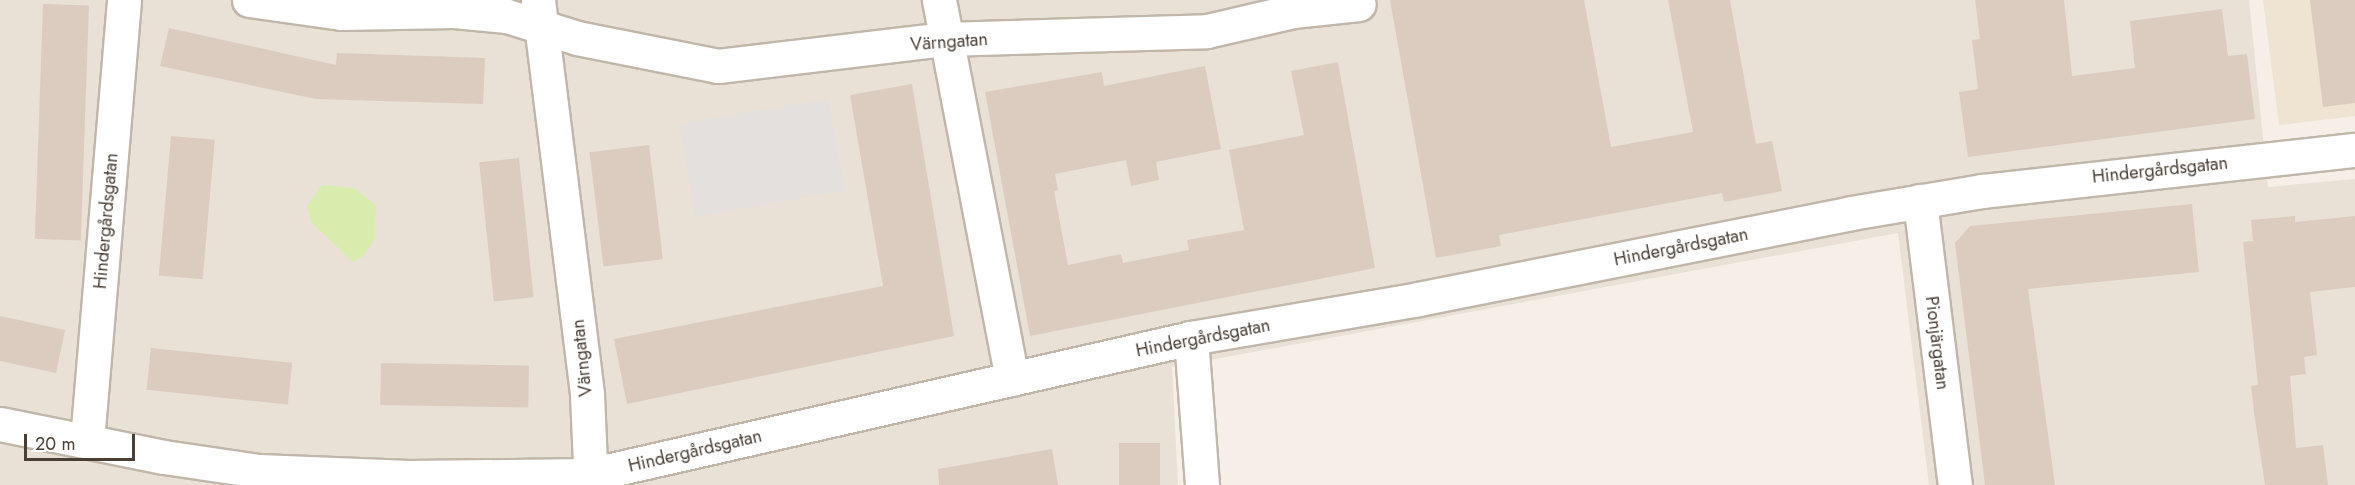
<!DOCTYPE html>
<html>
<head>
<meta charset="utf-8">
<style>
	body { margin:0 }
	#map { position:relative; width:2355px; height:485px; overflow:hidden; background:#f5efe8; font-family:Jost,sans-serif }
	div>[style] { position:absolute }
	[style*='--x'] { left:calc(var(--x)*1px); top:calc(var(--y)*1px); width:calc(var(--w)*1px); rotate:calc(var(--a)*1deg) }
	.residential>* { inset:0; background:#e9e1d6 }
	.education>* { inset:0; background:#efe3d1 }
	.green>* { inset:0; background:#d8ecae }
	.parking>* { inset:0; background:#e3e0dd; transform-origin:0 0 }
	.building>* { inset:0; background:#dbccbf; transform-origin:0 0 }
	.roads { filter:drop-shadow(2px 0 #c1b6aa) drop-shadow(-2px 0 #c1b6aa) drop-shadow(0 2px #c1b6aa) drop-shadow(0 -2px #c1b6aa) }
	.minor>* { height:33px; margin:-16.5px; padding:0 16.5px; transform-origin:16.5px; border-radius:16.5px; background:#fff }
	span { translate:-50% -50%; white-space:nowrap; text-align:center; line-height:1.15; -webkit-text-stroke:4.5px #fff; paint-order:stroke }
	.street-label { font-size:18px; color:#493f36 }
	.scale { position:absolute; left:24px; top:434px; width:111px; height:27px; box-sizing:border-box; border:3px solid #493f36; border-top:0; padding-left:8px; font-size:18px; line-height:21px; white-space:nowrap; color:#493f36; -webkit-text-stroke:4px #fff; paint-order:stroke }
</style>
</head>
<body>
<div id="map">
	<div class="residential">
		<div style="clip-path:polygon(0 0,2249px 0,2268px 187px,2355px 179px,2355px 485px,1929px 485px,1898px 233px,1172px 367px,1178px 485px,0 485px)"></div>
	</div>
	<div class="education">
		<div style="clip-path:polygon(2263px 0,2355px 0,2355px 116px,2279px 125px)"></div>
	</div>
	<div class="green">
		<div style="clip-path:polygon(322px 185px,354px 188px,376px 205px,375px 239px,363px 256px,353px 262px,311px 222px,307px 206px)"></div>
	</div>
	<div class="parking">
		<div style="left:828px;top:98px;width:94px;height:151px;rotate:80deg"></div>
	</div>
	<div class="building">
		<div style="clip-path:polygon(1390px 0,1584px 0,1611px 147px,1693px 132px,1668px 0,1730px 0,1756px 144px,1772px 141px,1782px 191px,1724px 202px,1722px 193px,1499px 235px,1501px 246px,1436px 258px)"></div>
		<div style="clip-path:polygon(1975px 0,2064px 0,2072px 76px,2135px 68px,2130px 21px,2222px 9px,2228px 56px,2247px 54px,2255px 119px,1968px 157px,1959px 92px,1978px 89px,1972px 40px,1980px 39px)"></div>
		<div style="clip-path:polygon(2310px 0,2355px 0,2355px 103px,2323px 107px)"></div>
		<div style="left:43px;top:4px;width:46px;height:235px;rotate:2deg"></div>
		<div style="clip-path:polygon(169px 28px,336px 65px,337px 53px,485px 58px,483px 104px,316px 99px,160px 66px)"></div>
		<div style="clip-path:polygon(1338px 62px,1375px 268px,1030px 336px,985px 92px,1102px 72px,1104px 86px,1205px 66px,1221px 149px,1156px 162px,1159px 180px,1131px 186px,1126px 160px,1055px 174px,1058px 190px,1054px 191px,1068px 265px,1121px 254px,1123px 263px,1189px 250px,1187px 240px,1244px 230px,1229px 150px,1304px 135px,1291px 71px)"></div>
		<div style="clip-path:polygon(912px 84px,954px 336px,627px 404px,614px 339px,883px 286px,850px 95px)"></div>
		<div style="left:171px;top:136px;width:44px;height:140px;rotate:5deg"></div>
		<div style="left:649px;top:145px;width:115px;height:60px;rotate:83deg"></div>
		<div style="left:519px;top:158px;width:140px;height:40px;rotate:84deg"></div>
		<div style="clip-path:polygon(2192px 204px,2199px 272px,2028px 289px,2055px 485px,1985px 485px,1955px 243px,1970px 226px)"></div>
		<div style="clip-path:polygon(2295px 216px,2295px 222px,2355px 216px,2355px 287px,2310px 292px,2317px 355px,2304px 357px,2306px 374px,2290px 376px,2296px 448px,2323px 445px,2328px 485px,2265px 485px,2255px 419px,2251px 386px,2258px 385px,2243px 242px,2253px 241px,2251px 220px)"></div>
		<div style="clip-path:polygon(0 316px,65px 330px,56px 373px,0 361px)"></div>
		<div style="left:151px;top:348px;width:142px;height:42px;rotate:6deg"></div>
		<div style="left:381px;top:363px;width:148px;height:42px;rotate:1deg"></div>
		<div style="left:1119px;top:443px;width:41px;height:42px"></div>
		<div style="clip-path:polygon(1052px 449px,1058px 485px,939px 485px,938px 469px)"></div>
	</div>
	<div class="roads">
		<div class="minor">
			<div style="--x:249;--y:0;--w:93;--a:8"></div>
			<div style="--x:341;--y:13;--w:113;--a:-1"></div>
			<div style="--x:454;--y:11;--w:53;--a:5.4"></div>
			<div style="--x:507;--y:16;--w:73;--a:17.4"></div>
			<div style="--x:577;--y:38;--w:144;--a:11.2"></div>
			<div style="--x:718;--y:66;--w:229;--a:-6.8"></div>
			<div style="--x:945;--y:39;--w:262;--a:-1.7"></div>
			<div style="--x:1207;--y:31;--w:88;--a:-13.1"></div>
			<div style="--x:1293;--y:11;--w:66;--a:-6.1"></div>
			<div style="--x:538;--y:0;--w:398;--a:82.9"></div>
			<div style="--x:587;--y:395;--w:90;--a:87.5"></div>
			<div style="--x:939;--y:0;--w:386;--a:79.1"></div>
			<div style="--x:1920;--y:201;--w:286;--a:83"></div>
			<div style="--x:1191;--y:338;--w:147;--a:85.7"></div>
			<div style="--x:0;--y:424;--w:167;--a:11.4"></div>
			<div style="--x:164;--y:457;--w:96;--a:8.4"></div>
			<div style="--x:259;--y:471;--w:150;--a:2.3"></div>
			<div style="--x:409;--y:477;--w:180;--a:-0.6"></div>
			<div style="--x:589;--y:475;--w:617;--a:-12.82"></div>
			<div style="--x:1191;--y:338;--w:230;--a:-9.7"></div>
			<div style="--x:1418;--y:299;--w:441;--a:-11.2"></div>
			<div style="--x:1851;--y:213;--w:133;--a:-9.5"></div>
			<div style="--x:1982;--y:191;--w:375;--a:-6.3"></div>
			<div style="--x:87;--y:441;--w:443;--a:-85.2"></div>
		</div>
	</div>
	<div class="street-label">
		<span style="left:949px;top:42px;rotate:-4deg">Värngatan</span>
		<span style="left:2160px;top:170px;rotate:-6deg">Hindergårdsgatan</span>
		<span style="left:106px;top:221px;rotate:-85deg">Hindergårdsgatan</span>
		<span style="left:1681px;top:247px;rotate:-11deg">Hindergårdsgatan</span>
		<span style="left:1203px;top:338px;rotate:-11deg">Hindergårdsgatan</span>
		<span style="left:1937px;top:343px;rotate:83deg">Pionjärgatan</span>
		<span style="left:582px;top:358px;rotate:-96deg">Värngatan</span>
		<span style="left:695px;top:451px;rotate:-13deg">Hindergårdsgatan</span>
	</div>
	<div class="scale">20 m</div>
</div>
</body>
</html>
